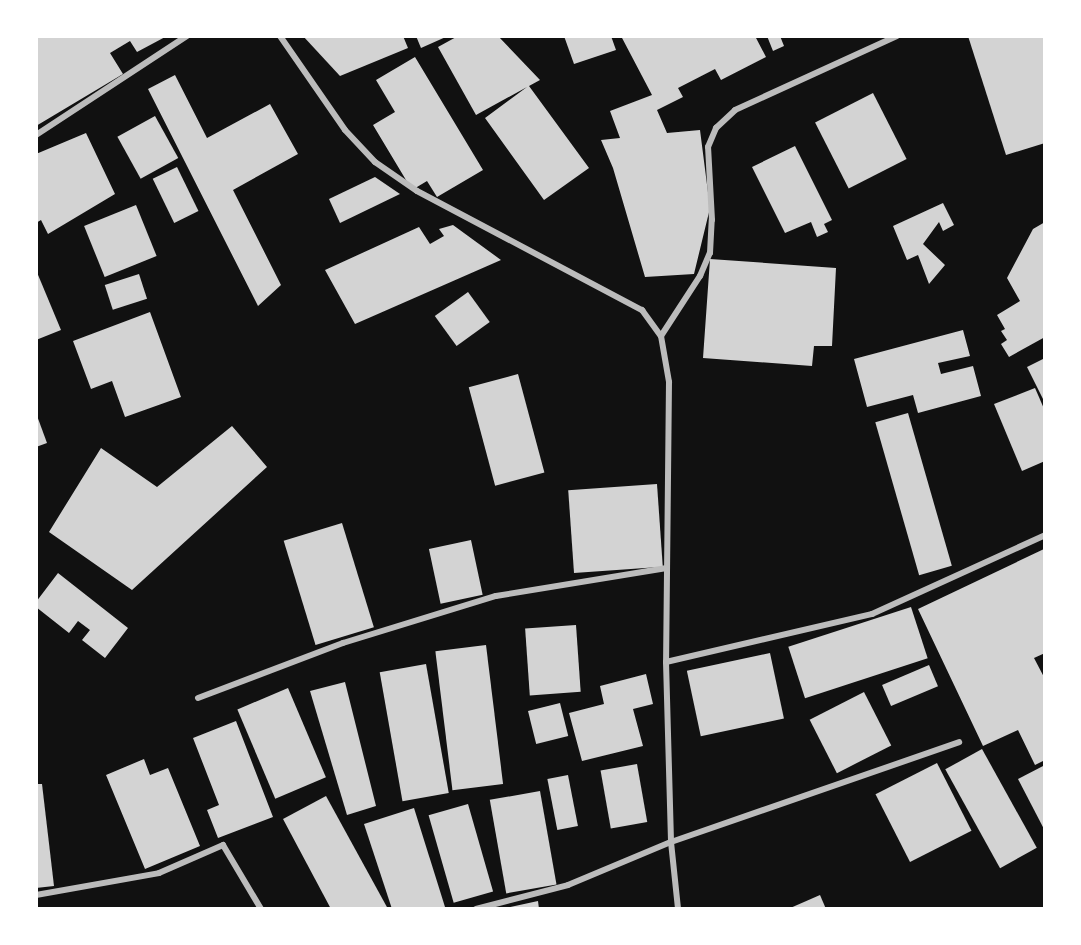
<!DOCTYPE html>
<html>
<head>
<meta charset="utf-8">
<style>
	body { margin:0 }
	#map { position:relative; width:1081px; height:945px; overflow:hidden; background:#111; font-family:Bitter,serif }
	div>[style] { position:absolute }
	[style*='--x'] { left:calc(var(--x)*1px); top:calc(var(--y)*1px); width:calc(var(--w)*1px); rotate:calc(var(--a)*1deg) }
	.building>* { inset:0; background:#d3d3d3; transform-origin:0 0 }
	.minor>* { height:6px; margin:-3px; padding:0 3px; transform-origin:3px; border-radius:3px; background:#bcbcbc }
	span { translate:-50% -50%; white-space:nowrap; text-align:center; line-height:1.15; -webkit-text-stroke:4.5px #fff; paint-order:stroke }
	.frame { position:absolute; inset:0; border:38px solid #fff; pointer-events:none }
</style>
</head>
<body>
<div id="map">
	<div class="building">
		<div style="clip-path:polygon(36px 36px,167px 36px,137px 52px,130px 41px,110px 53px,123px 74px,36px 126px)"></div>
		<div style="clip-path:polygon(303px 36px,403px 36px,408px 48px,340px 76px)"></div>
		<div style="clip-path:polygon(416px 36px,448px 36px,421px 48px)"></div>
		<div style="clip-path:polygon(458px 36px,498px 36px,540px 80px,529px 86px,589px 168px,544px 200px,485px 118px,527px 87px,476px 115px,438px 47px)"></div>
		<div style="clip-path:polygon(564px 36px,611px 36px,616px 50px,574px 64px)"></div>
		<div style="clip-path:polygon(621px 36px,755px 36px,766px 57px,721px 80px,715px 69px,678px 88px,683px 97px,657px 110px,667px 133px,700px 130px,710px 208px,694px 274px,645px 277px,613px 168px,601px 140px,620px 138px,610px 111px,652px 95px)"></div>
		<div style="clip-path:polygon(767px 36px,780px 36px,784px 46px,773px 51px)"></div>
		<div style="clip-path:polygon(968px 36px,1045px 36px,1045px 143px,1006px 155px)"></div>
		<div style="clip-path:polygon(415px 57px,483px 170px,437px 197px,427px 181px,412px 190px,373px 125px,395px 112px,376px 80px)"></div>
		<div style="clip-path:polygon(175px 75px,207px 138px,270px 104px,298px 154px,233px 190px,281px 285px,258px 306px,148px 89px)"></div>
		<div style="left:873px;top:93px;width:74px;height:65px;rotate:63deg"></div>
		<div style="left:155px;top:116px;width:48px;height:43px;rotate:61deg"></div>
		<div style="clip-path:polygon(86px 133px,115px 194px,48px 234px,41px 220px,36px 223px,36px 154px)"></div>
		<div style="clip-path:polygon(795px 146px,832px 220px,824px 224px,828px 232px,817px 237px,811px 222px,785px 233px,752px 167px)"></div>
		<div style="left:177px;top:167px;width:49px;height:27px;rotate:64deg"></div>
		<div style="clip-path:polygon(375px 177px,400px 194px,340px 223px,329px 199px)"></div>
		<div style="clip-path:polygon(943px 203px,954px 225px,943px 231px,939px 222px,923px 244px,945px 265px,929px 284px,918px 255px,907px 260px,893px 226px)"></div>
		<div style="left:136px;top:205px;width:55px;height:56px;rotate:68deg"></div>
		<div style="clip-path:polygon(1045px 222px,1045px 337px,1009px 357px,1001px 344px,1007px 340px,1001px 331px,1005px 329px,997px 315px,1020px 301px,1007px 278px,1033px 229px)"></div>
		<div style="clip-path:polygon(453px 225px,501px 260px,355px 324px,325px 270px,419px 227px,430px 244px,444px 236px,439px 229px)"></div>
		<div style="clip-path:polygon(710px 259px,836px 268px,832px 346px,814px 346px,812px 366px,703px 358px)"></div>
		<div style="clip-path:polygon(36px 270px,61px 330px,36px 340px)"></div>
		<div style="left:139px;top:274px;width:26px;height:36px;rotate:72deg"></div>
		<div style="left:468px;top:292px;width:37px;height:41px;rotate:54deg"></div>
		<div style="clip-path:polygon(150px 312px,181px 397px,125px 417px,112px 381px,91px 389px,73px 341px)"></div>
		<div style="clip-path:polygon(963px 330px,970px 356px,938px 363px,941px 374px,973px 366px,981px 396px,918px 413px,913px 395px,867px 407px,854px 359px)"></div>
		<div style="clip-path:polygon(1045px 358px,1045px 403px,1027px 367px)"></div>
		<div style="left:518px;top:374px;width:102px;height:51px;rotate:75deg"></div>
		<div style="clip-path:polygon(1035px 388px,1045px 411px,1045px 461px,1022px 471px,994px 404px)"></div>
		<div style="clip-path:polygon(36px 413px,47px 443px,36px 447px)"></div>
		<div style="left:908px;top:413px;width:159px;height:34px;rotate:74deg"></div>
		<div style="clip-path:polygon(232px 426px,267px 467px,132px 590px,49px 532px,101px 448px,157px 487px)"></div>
		<div style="left:657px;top:484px;width:83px;height:89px;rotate:86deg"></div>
		<div style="left:342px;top:523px;width:109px;height:61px;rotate:73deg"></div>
		<div style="left:471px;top:540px;width:56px;height:43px;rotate:78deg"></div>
		<div style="clip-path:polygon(1044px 549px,1045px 653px,1034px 658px,1045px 679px,1045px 760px,1035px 765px,1018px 730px,983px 746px,918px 609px)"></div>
		<div style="clip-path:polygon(58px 573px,128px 628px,105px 658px,82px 640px,90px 630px,78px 621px,69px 633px,36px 607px,36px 602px)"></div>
		<div style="left:911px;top:607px;width:54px;height:129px;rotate:72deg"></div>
		<div style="left:576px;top:625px;width:67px;height:51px;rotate:86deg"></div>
		<div style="left:486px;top:645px;width:140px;height:51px;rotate:83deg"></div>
		<div style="left:770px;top:653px;width:67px;height:85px;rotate:78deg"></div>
		<div style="left:426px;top:664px;width:131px;height:47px;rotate:80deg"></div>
		<div style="left:929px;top:665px;width:23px;height:51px;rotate:67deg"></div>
		<div style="clip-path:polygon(646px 674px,653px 704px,633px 709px,643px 746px,582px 761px,569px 713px,604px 704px,600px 686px)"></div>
		<div style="clip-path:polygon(345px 682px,376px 806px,347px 815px,310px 691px)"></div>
		<div style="left:288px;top:688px;width:97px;height:55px;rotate:67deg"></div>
		<div style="left:864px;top:692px;width:60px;height:61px;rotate:63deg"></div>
		<div style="left:560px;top:703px;width:34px;height:33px;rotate:76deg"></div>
		<div style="clip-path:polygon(236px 721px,273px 817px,218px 838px,207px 810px,219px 805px,193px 738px)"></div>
		<div style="left:982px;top:749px;width:113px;height:42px;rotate:61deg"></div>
		<div style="clip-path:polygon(144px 759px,150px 775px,168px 768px,200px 846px,145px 869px,106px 775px)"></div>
		<div style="left:937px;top:763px;width:76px;height:69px;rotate:63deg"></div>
		<div style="left:637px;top:764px;width:59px;height:37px;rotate:80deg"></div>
		<div style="clip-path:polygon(1045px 765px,1045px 831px,1018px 779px)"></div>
		<div style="left:568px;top:775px;width:52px;height:21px;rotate:79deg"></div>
		<div style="clip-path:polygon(36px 784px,42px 784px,54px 886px,36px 888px)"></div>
		<div style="left:540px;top:791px;width:95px;height:51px;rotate:80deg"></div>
		<div style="clip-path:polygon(326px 796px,388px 909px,331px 909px,283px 819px)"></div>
		<div style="left:468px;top:804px;width:91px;height:41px;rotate:74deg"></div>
		<div style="clip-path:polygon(414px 808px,445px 907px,439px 909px,392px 909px,364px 824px)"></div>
		<div style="clip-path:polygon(820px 895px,826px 909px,788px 909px)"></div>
		<div style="clip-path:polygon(538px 901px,539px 909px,506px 909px,506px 908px)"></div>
	</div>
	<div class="minor">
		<div style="--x:280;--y:36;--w:114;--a:55.3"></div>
		<div style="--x:345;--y:130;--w:44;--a:46.8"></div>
		<div style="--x:375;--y:162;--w:51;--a:34.6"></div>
		<div style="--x:417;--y:191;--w:255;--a:27.9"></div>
		<div style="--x:642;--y:310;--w:32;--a:54"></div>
		<div style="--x:661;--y:336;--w:47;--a:80.1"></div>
		<div style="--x:669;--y:382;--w:280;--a:90.6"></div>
		<div style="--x:666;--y:662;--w:180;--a:88.4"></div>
		<div style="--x:671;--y:842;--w:67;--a:84"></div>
		<div style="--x:36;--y:135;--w:181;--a:-33.3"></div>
		<div style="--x:661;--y:336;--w:72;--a:-57"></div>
		<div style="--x:700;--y:276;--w:25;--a:-67"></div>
		<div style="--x:710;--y:253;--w:33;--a:-87"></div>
		<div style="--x:712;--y:220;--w:73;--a:-93.1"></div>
		<div style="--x:708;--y:147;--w:21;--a:-67"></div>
		<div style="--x:716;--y:128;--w:26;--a:-43"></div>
		<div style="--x:735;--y:110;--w:178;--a:-24.6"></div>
		<div style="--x:666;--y:662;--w:212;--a:-13.1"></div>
		<div style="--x:872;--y:614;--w:190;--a:-24.5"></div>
		<div style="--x:198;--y:698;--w:155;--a:-20.8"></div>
		<div style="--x:343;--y:643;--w:160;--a:-17.1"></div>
		<div style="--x:496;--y:596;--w:173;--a:-9.3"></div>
		<div style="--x:36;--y:895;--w:125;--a:-10.1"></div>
		<div style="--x:159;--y:873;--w:70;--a:-23.6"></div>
		<div style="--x:223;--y:845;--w:74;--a:59.3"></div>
		<div style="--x:476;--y:909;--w:95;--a:-14.6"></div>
		<div style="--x:568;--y:885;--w:112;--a:-22.7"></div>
		<div style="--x:671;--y:842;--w:305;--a:-19.1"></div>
	</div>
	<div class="frame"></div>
</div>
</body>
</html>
